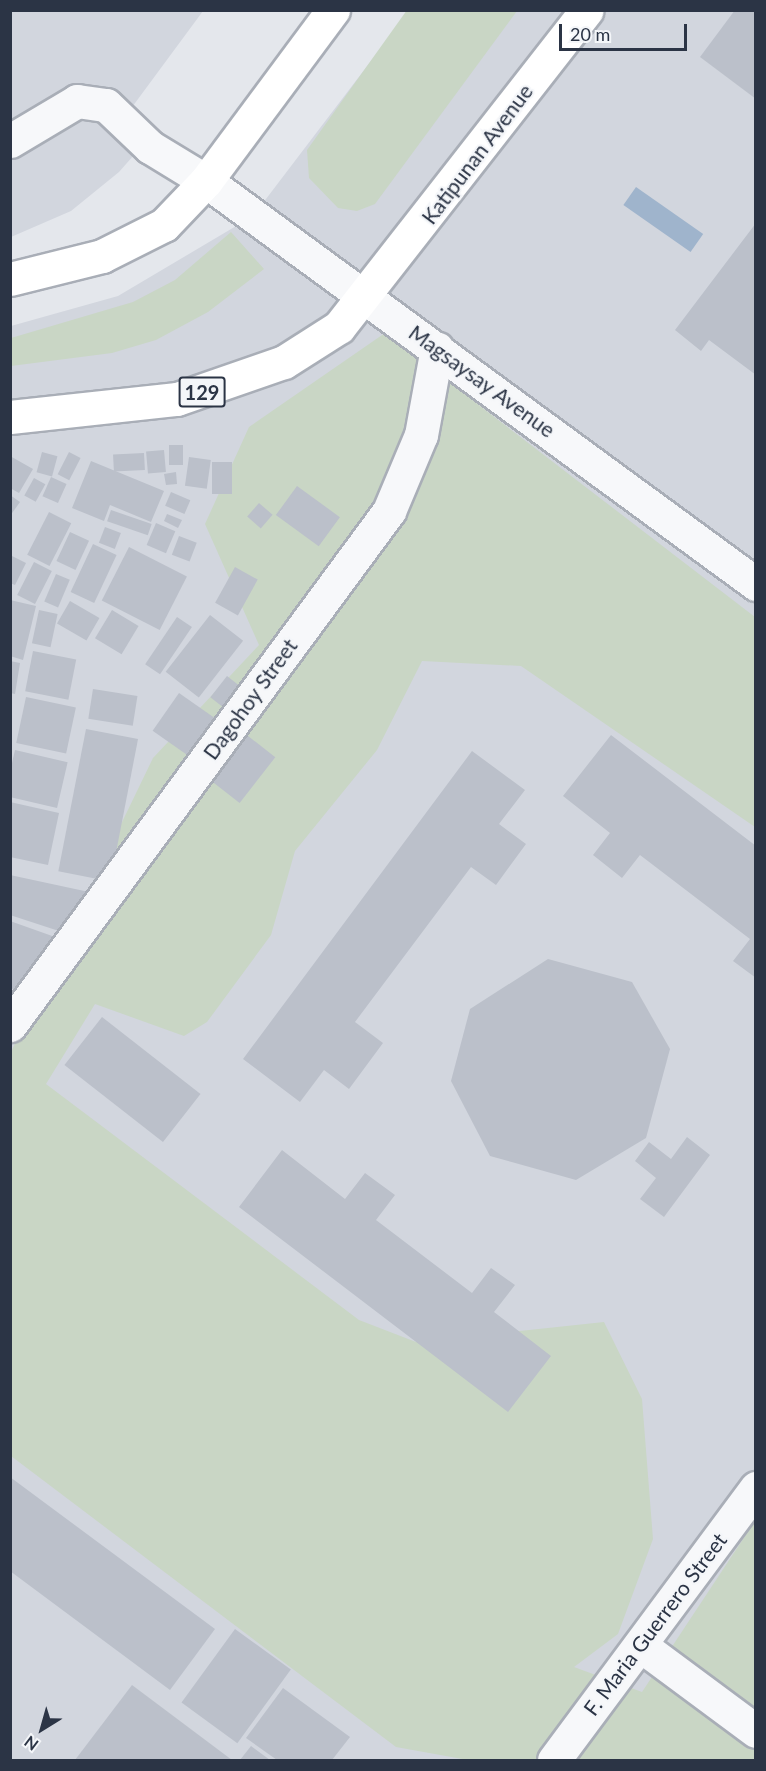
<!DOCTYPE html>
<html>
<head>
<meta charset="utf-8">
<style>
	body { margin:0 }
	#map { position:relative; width:766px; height:1771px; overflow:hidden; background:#e4e7ec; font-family:Lato,sans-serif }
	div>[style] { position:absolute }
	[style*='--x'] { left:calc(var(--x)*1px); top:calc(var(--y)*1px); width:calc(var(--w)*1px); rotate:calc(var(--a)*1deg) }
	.built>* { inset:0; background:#d2d6de }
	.green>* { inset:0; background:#c9d6c5 }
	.water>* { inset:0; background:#9fb4cc; transform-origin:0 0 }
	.building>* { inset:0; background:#bbc0ca; transform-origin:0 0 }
	.roads { filter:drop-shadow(2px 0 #a9aeb7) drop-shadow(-2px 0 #a9aeb7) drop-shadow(0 2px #a9aeb7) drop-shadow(0 -2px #a9aeb7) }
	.minor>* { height:33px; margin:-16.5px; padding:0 16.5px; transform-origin:16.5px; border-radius:16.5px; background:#f7f8fa }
	.major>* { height:33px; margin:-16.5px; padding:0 16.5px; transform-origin:16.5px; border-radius:16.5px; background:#fff }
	span { translate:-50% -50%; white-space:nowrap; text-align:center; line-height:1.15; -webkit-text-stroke:4.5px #f4f6f9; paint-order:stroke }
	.shield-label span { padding:2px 4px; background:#f4f6f9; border:2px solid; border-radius:4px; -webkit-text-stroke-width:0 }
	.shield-label { font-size:20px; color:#2b3445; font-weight:700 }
	.street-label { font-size:21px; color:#2b3445 }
	.frame { position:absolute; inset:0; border:12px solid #2b3445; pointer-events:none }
	.north { position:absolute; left:12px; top:1699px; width:60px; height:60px; -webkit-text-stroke:4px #f4f6f9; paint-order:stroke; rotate:217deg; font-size:16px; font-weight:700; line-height:24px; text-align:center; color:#2b3445 }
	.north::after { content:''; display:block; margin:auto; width:21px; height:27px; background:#2b3445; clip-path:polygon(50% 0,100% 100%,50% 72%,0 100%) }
	.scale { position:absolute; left:559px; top:24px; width:128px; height:27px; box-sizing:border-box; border:3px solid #2b3445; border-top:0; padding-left:8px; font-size:18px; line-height:21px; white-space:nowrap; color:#2b3445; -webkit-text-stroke:4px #f4f6f9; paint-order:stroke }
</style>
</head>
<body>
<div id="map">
	<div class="built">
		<div style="clip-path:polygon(10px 11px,203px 11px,124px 118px,149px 138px,119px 172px,71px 211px,11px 237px)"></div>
		<div style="clip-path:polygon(409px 11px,755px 11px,755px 1760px,11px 1760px,11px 326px,118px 296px,253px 216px)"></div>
	</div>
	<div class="green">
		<div style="clip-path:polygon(407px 10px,517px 11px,375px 204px,357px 211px,338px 208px,309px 178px,307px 150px)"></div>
		<div style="clip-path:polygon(231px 232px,264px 269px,208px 312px,156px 340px,112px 353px,11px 366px,11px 338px,133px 302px,175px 280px)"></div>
		<div style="clip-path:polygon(385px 333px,755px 617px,755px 827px,521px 666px,422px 661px,377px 750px,295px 851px,271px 935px,207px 1022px,184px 1036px,95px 1004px,46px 1084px,359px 1320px,416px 1342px,604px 1322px,642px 1399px,653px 1539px,618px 1634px,574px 1667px,642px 1692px,755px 1521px,755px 1760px,468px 1760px,396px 1747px,11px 1456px,10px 1054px,153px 758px,259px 645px,205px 524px,249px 427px)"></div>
	</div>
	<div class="water">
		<div style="left:636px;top:187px;width:82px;height:22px;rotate:35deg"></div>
	</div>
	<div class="building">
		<div style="clip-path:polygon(735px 10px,756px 10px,756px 99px,700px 57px)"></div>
		<div style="clip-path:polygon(756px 223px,756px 375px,709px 340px,701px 351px,675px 330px)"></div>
		<div style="left:183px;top:445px;width:20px;height:14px;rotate:90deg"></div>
		<div style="left:164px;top:450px;width:22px;height:18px;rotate:85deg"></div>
		<div style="left:42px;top:452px;width:16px;height:21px;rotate:15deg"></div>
		<div style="left:69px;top:452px;width:13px;height:25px;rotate:27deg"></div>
		<div style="left:144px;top:453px;width:17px;height:31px;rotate:87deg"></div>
		<div style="clip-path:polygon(10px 456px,33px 469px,19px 493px,10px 488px)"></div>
		<div style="left:189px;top:457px;width:22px;height:29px;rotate:8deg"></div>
		<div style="clip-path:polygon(91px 461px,164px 491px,151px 522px,110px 505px,104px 521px,72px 508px)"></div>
		<div style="left:212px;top:462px;width:20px;height:32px"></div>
		<div style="clip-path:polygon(176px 472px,177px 484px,166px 485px,164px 474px)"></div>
		<div style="left:51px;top:477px;width:17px;height:21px;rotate:24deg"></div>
		<div style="left:34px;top:478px;width:13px;height:20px;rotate:29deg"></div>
		<div style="left:297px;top:486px;width:53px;height:36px;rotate:36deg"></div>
		<div style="left:171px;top:492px;width:21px;height:15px;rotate:23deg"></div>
		<div style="clip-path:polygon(10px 495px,20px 502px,10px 516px)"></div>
		<div style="left:259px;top:503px;width:18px;height:18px;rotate:41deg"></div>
		<div style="left:111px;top:510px;width:43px;height:12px;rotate:19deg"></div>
		<div style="left:49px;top:512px;width:25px;height:48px;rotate:27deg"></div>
		<div style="clip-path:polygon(167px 514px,182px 520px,178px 528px,164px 521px)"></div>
		<div style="left:156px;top:523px;width:21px;height:24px;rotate:23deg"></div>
		<div style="left:105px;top:527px;width:17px;height:17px;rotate:21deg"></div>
		<div style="left:70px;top:532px;width:21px;height:32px;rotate:25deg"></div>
		<div style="left:179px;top:536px;width:19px;height:20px;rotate:21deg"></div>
		<div style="left:93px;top:544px;width:26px;height:53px;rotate:25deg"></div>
		<div style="left:129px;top:547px;width:65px;height:60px;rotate:27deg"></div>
		<div style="clip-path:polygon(10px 555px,26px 563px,15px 585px,10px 583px)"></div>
		<div style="left:34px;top:562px;width:20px;height:37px;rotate:27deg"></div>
		<div style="left:235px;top:567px;width:26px;height:41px;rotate:29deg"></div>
		<div style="left:56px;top:574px;width:15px;height:30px;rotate:23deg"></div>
		<div style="clip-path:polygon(10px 600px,36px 606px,23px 660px,10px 656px)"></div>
		<div style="left:70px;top:601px;width:34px;height:26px;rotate:30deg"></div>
		<div style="left:39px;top:610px;width:19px;height:34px;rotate:12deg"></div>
		<div style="left:112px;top:610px;width:31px;height:33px;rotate:31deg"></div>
		<div style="left:210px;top:615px;width:42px;height:72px;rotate:38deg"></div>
		<div style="left:177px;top:617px;width:18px;height:57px;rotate:34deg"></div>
		<div style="left:33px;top:651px;width:44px;height:41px;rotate:11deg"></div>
		<div style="clip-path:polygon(10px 661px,20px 663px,15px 694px,10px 693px)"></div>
		<div style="left:227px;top:676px;width:23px;height:27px;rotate:38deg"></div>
		<div style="left:93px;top:689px;width:45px;height:30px;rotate:9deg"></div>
		<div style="left:179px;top:693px;width:44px;height:46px;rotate:35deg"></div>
		<div style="left:26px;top:697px;width:51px;height:47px;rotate:12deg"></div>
		<div style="left:86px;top:729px;width:53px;height:145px;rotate:11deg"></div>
		<div style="left:243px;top:732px;width:41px;height:58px;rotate:38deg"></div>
		<div style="clip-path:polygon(611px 735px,756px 846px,756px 978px,733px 961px,750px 939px,640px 855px,622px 878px,593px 855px,610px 833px,563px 796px)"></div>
		<div style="left:15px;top:750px;width:54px;height:47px;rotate:13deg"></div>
		<div style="clip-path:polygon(472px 751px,525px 790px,499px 824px,526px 844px,496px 885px,471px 867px,355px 1022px,383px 1043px,349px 1089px,324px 1070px,300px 1102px,243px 1059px)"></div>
		<div style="clip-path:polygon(10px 802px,59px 813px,48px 865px,10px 857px)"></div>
		<div style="clip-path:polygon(10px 875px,89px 892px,65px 933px,10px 915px)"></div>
		<div style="clip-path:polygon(10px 921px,55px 937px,18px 993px,10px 987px)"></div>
		<div style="clip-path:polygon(548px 959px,632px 982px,670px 1049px,646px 1138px,576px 1180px,490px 1156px,451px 1081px,470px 1009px)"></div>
		<div style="left:102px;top:1017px;width:125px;height:61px;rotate:38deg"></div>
		<div style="clip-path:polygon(687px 1137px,710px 1155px,664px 1217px,640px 1199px,656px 1178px,635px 1161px,649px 1142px,671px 1159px)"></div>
		<div style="clip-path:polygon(282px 1150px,345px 1199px,365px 1173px,395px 1195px,376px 1220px,472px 1293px,491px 1268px,515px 1285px,494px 1312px,551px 1356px,508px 1412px,239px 1207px)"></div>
		<div style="clip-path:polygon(10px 1477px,215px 1629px,170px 1690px,10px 1571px)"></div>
		<div style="left:235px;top:1629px;width:69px;height:91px;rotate:36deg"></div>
		<div style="clip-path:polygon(132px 1685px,232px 1760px,75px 1760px)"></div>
		<div style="clip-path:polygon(283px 1688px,350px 1737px,332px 1760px,277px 1760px,246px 1738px)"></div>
		<div style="clip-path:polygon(251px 1746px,270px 1760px,240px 1760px)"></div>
	</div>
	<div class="roads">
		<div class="minor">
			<div style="--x:10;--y:141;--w:78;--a:-30.8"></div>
			<div style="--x:77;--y:101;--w:29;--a:8"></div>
			<div style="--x:106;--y:105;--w:61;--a:43.7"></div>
			<div style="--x:150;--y:147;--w:66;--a:31.3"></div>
			<div style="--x:206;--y:181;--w:682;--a:36.23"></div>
			<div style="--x:10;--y:1025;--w:639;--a:-53.6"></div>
			<div style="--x:389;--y:511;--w:82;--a:-67.2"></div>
			<div style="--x:421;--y:435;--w:88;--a:-79.6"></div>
			<div style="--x:640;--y:1645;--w:144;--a:36.6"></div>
			<div style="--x:554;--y:1760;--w:339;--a:-53.4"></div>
		</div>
		<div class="major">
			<div style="--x:10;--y:279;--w:95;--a:-14"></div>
			<div style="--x:102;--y:256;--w:69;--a:-26.6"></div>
			<div style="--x:164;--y:225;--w:61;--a:-46.3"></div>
			<div style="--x:206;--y:181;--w:213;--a:-53.4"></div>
			<div style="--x:10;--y:417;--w:168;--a:-6.2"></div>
			<div style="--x:177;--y:399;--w:113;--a:-19.1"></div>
			<div style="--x:284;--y:362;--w:65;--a:-32.5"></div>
			<div style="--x:339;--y:327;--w:402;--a:-52"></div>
		</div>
	</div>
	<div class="shield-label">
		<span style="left:202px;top:392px">129</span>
	</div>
	<div class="street-label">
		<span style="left:477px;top:154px;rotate:-53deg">Katipunan Avenue</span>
		<span style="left:482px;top:381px;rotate:36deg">Magsaysay Avenue</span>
		<span style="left:250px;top:699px;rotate:-54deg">Dagohoy Street</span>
		<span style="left:655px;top:1624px;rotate:-53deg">F. Maria Guerrero Street</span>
	</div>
	<div class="frame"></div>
	<div class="north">N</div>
	<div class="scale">20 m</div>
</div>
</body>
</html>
